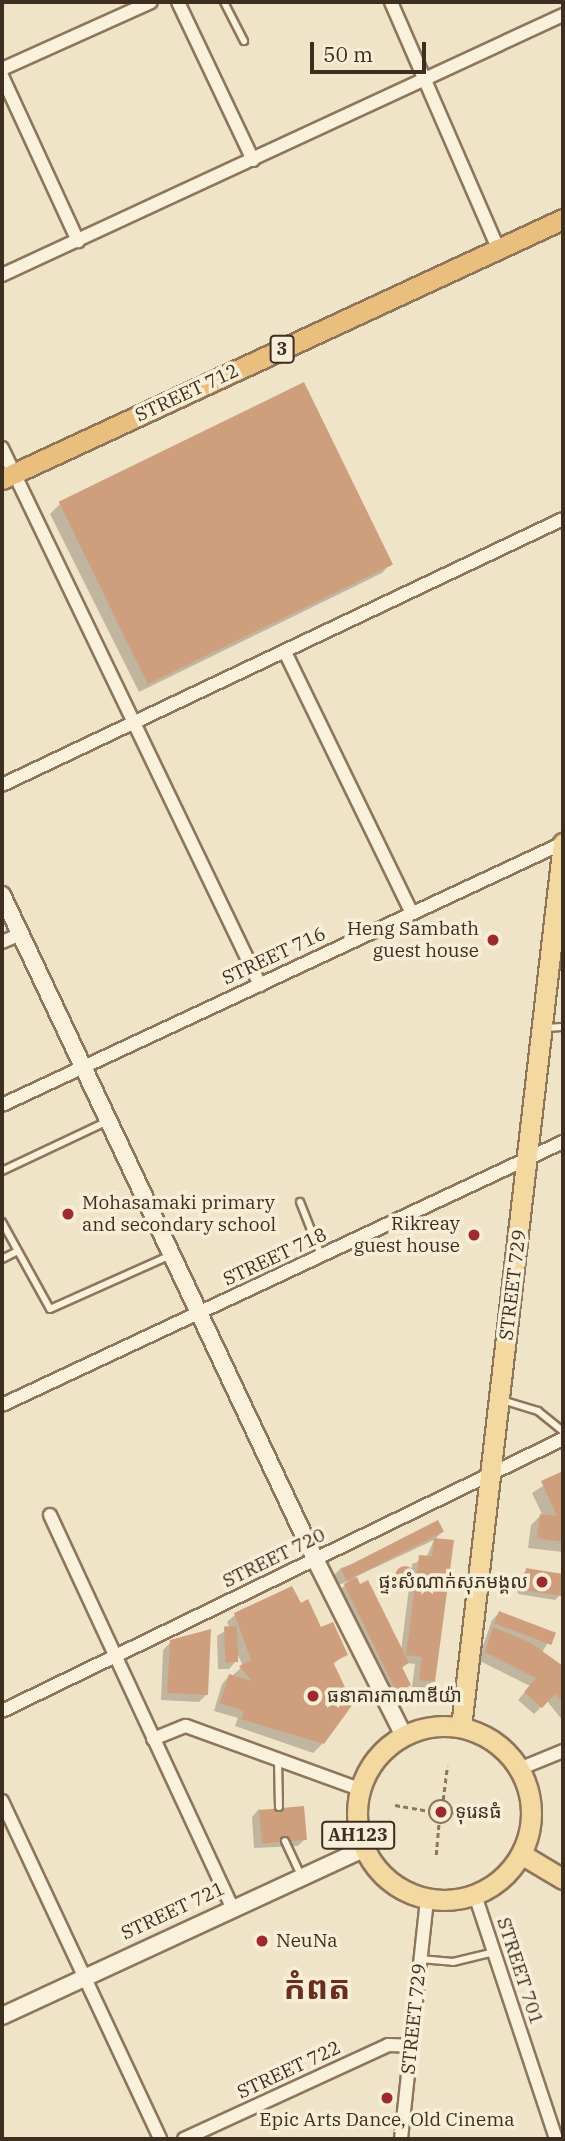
<!DOCTYPE html>
<html>
<head>
<meta charset="utf-8">
<style>
	body { margin:0 }
	#map { position:relative; width:565px; height:2141px; overflow:hidden; background:#f0e4c8; font-family:"IBM Plex Serif","Noto Sans Khmer",serif }
	div>[style] { position:absolute }
	[style*='--x'] { left:calc(var(--x)*1px); top:calc(var(--y)*1px); width:calc(var(--w)*1px); rotate:calc(var(--a)*1deg) }
	.shadow>* { inset:0; background:#0003 }
	.building>* { inset:0; background:#cf9f7d; transform-origin:0 0 }
	.round { border-radius:50% }
	.path>* { height:2.5px; margin-top:-1.25px; transform-origin:0; background:repeating-linear-gradient(90deg,#8d765c 0 5px,transparent 0 8.5px) }
	.path>.ring { margin:-1.25px; padding:0; box-sizing:content-box; background:none; border:2.5px solid #8d765c; border-radius:50% }
	.roads { filter:drop-shadow(2px 0 #8d765c) drop-shadow(-2px 0 #8d765c) drop-shadow(0 2px #8d765c) drop-shadow(0 -2px #8d765c) }
	.service>* { height:6px; margin:-3px; padding:0 3px; transform-origin:3px; border-radius:3px; background:#faf1dc }
	.minor>* { height:12px; margin:-6px; padding:0 6px; transform-origin:6px; border-radius:6px; background:#faf1dc }
	.tertiary>* { height:16px; margin:-8px; padding:0 8px; transform-origin:8px; border-radius:8px; background:#faf1dc }
	.primary>* { height:19px; margin:-9.5px; padding:0 9.5px; transform-origin:9.5px; border-radius:9.5px; background:#f3d9a0 }
	.primary>.ring { margin:-9.5px; padding:0; box-sizing:content-box; background:none; border:19px solid #f3d9a0; border-radius:50% }
	.trunk>* { height:19px; margin:-9.5px; padding:0 9.5px; transform-origin:9.5px; border-radius:9.5px; background:#eabe7c }
	.dots>* { width:19px; height:19px; translate:-50% -50%; box-sizing:border-box; border:4px solid #f7eed8; border-radius:50% }
	span { translate:-50% -50%; white-space:nowrap; text-align:center; line-height:1.15; -webkit-text-stroke:7px #f7eed8; paint-order:stroke }
	.shield-label span { padding:2px 5px; background:#f7eed8; border:2px solid; border-radius:5px; -webkit-text-stroke-width:0 }
	.shield-label { font-size:18px; color:#3d2e20; font-weight:700 }
	.street-label { font-size:19px; color:#3d2e20 }
	.poi-label { font-size:19px; color:#3d2e20 }
	.right { translate:-100% -50%; text-align:right }
	.left { translate:0 -50%; text-align:left }
	.town-label { font-size:33px; color:#6b2e1e; font-weight:700 }
	.frame { position:absolute; inset:0; border:4px solid #3d2e20; pointer-events:none }
	.scale { position:absolute; left:310px; top:42px; width:116px; height:32px; box-sizing:border-box; border:4px solid #3d2e20; border-top:0; padding-left:9px; font-size:21px; line-height:24px; white-space:nowrap; color:#3d2e20; -webkit-text-stroke:5px #f7eed8; paint-order:stroke }
</style>
</head>
<body>
<div id="map">
	<div class="shadow">
		<div style="clip-path:polygon(60px 504px,391px 563px,382px 573px,139px 692px,50px 514px)"></div>
		<div style="clip-path:polygon(563px 1473px,563px 1552px,528px 1548px,531px 1525px,542px 1514px,532px 1493px)"></div>
		<div style="clip-path:polygon(evenodd,442px 1532px,435px 1539px,434px 1681px,426px 1689px,412px 1687px,415px 1664px,407px 1663px,401px 1669px,409px 1685px,389px 1699px,337px 1593px,349px 1581px,338px 1585px,333px 1576px,341px 1568px,442px 1532px,434px 1540px,426px 1558px,412px 1564px,411px 1575px,405px 1568px,398px 1572px,395px 1586px,399px 1590px,410px 1580px,401px 1651px,355px 1577px,434px 1540px)"></div>
		<div style="clip-path:polygon(527px 1570px,563px 1575px,560px 1595px,555px 1600px,518px 1594px,515px 1580px)"></div>
		<div style="clip-path:polygon(300px 1605px,346px 1654px,332px 1665px,323px 1743px,313px 1753px,235px 1726px,238px 1718px,214px 1711px,222px 1684px,229px 1676px,236px 1678px,233px 1675px,243px 1666px,236px 1651px,236px 1661px,229px 1669px,218px 1669px,217px 1636px,230px 1628px,227px 1622px,235px 1615px)"></div>
		<div style="clip-path:polygon(499px 1613px,554px 1634px,542px 1652px,563px 1672px,563px 1721px,547px 1701px,534px 1714px,518px 1700px,530px 1686px,478px 1660px,492px 1620px)"></div>
		<div style="clip-path:polygon(171px 1642px,206px 1695px,199px 1702px,161px 1700px,163px 1650px)"></div>
		<div style="clip-path:polygon(259px 1809px,305px 1839px,298px 1846px,254px 1848px,252px 1817px)"></div>
	</div>
	<div class="building">
		<div style="left:304px;top:382px;width:203px;height:273px;rotate:64deg"></div>
		<div style="clip-path:polygon(563px 1471px,563px 1542px,537px 1538px,540px 1514px,557px 1516px,541px 1481px)"></div>
		<div style="left:438px;top:1520px;width:13px;height:109px;rotate:63deg"></div>
		<div style="clip-path:polygon(434px 1538px,454px 1540px,435px 1682px,419px 1680px,422px 1657px,406px 1655px,419px 1555px,432px 1556px)"></div>
		<div class="round" style="left:395px;top:1566px;width:20px;height:20px"></div>
		<div style="clip-path:polygon(526px 1568px,563px 1574px,562px 1596px,523px 1590px,519px 1574px,525px 1575px)"></div>
		<div style="clip-path:polygon(357px 1577px,360px 1584px,368px 1580px,409px 1663px,402px 1667px,411px 1685px,397px 1693px,344px 1584px)"></div>
		<div style="clip-path:polygon(292px 1586px,301px 1603px,308px 1599px,321px 1627px,333px 1622px,348px 1655px,333px 1662px,353px 1704px,324px 1744px,241px 1719px,244px 1711px,220px 1703px,229px 1674px,252px 1681px,239px 1666px,251px 1660px,234px 1613px)"></div>
		<div style="left:499px;top:1611px;width:61px;height:13px;rotate:21deg"></div>
		<div style="left:237px;top:1626px;width:36px;height:13px;rotate:88deg"></div>
		<div style="clip-path:polygon(493px 1627px,531px 1643px,563px 1666px,563px 1704px,555px 1694px,542px 1708px,524px 1692px,536px 1678px,485px 1652px)"></div>
		<div style="clip-path:polygon(211px 1629px,208px 1695px,167px 1693px,170px 1640px)"></div>
		<div style="left:304px;top:1806px;width:34px;height:45px;rotate:85deg"></div>
	</div>
	<div class="path">
		<div style="--x:443;--y:1800;--w:34;--a:-83"></div>
		<div class="ring" style="left:429px;top:1800px;width:21.5px;height:21.5px"></div>
		<div style="--x:395;--y:1805;--w:35;--a:10"></div>
		<div style="--x:453;--y:1813;--w:32;--a:7"></div>
		<div style="--x:436;--y:1855;--w:32;--a:-85"></div>
	</div>
	<div class="roads">
		<div class="service">
			<div style="--x:224;--y:2;--w:44;--a:62.9"></div>
			<div style="--x:544;--y:1028;--w:19;--a:-3"></div>
			<div style="--x:2;--y:1171;--w:117;--a:-25.3"></div>
			<div style="--x:300;--y:1202;--w:57;--a:68.4"></div>
			<div style="--x:2;--y:1222;--w:99;--a:61.1"></div>
			<div style="--x:50;--y:1309;--w:133;--a:-24.1"></div>
			<div style="--x:2;--y:1259;--w:16;--a:-27"></div>
			<div style="--x:502;--y:1400;--w:38;--a:17"></div>
			<div style="--x:538;--y:1411;--w:32;--a:39"></div>
			<div style="--x:278;--y:1760;--w:47;--a:88.8"></div>
			<div style="--x:285;--y:1841;--w:38;--a:65"></div>
			<div style="--x:420;--y:1959;--w:33;--a:5"></div>
			<div style="--x:453;--y:1962;--w:42;--a:-13.7"></div>
		</div>
		<div class="minor">
			<div style="--x:178;--y:2;--w:175;--a:64.6"></div>
			<div style="--x:391;--y:2;--w:268;--a:66.5"></div>
			<div style="--x:2;--y:69;--w:163;--a:-24.2"></div>
			<div style="--x:2;--y:76;--w:182;--a:65.3"></div>
			<div style="--x:2;--y:275;--w:618;--a:-24.87"></div>
			<div style="--x:2;--y:448;--w:596;--a:64.34"></div>
			<div style="--x:286;--y:654;--w:288;--a:64.1"></div>
			<div style="--x:2;--y:785;--w:621;--a:-25.37"></div>
			<div style="--x:2;--y:942;--w:21;--a:-23"></div>
			<div style="--x:2;--y:1105;--w:619;--a:-25.03"></div>
			<div style="--x:2;--y:1405;--w:620;--a:-25.12"></div>
			<div style="--x:50;--y:1515;--w:432;--a:65.1"></div>
			<div style="--x:2;--y:1711;--w:623;--a:-25.87"></div>
			<div style="--x:153;--y:1739;--w:35;--a:-22"></div>
			<div style="--x:186;--y:1726;--w:184;--a:20"></div>
			<div style="--x:519;--y:1769;--w:48;--a:-22.2"></div>
			<div style="--x:2;--y:1801;--w:373;--a:64.9"></div>
			<div style="--x:475;--y:1895;--w:257;--a:71.6"></div>
			<div style="--x:184;--y:2139;--w:225;--a:-24.7"></div>
			<div style="--x:388;--y:2045;--w:23;--a:2"></div>
			<div style="--x:401;--y:2139;--w:242;--a:-83.8"></div>
		</div>
		<div class="tertiary">
			<div style="--x:2;--y:895;--w:734;--a:64.76"></div>
			<div style="--x:315;--y:1559;--w:196;--a:63.3"></div>
			<div style="--x:2;--y:2016;--w:398;--a:-24.8"></div>
		</div>
		<div class="primary">
			<div class="ring" style="left:357px;top:1726px;width:155px;height:155px"></div>
			<div style="--x:461;--y:1727;--w:890;--a:-83.42"></div>
			<div style="--x:521;--y:1854;--w:49;--a:30.8"></div>
		</div>
		<div class="trunk">
			<div style="--x:2;--y:479;--w:618;--a:-24.87"></div>
		</div>
	</div>
	<div class="dots">
		<div style="left:493px;top:940px;background:#9e2a2b"></div>
		<div style="left:68px;top:1214px;background:#9e2a2b"></div>
		<div style="left:474px;top:1235px;background:#9e2a2b"></div>
		<div style="left:542px;top:1582px;background:#9e2a2b"></div>
		<div style="left:313px;top:1696px;background:#9e2a2b"></div>
		<div style="left:441px;top:1812px;background:#9e2a2b"></div>
		<div style="left:262px;top:1941px;background:#9e2a2b"></div>
		<div style="left:387px;top:2098px;background:#9e2a2b"></div>
	</div>
	<div class="shield-label">
		<span style="left:282px;top:349px">3</span>
		<span style="left:358px;top:1835px">AH123</span>
	</div>
	<div class="street-label">
		<span style="left:187px;top:393px;rotate:-25deg">STREET 712</span>
		<span style="left:274px;top:956px;rotate:-25deg">STREET 716</span>
		<span style="left:275px;top:1257px;rotate:-25deg">STREET 718</span>
		<span style="left:513px;top:1285px;rotate:-83deg">STREET 729</span>
		<span style="left:274px;top:1558px;rotate:-26deg">STREET 720</span>
		<span style="left:173px;top:1911px;rotate:-25deg">STREET 721</span>
		<span style="left:520px;top:1971px;rotate:72deg">STREET 701</span>
		<span style="left:414px;top:2019px;rotate:-84deg">STREET 729</span>
		<span style="left:289px;top:2070px;rotate:-25deg">STREET 722</span>
	</div>
	<div class="poi-label">
		<span class="right" style="left:479px;top:940px">Heng Sambath<br>guest house</span>
		<span class="left" style="left:82px;top:1214px">Mohasamaki primary<br>and secondary school</span>
		<span class="right" style="left:460px;top:1235px">Rikreay<br>guest house</span>
		<span class="right" style="left:528px;top:1582px">ផ្ទះសំណាក់សុភមង្គល</span>
		<span class="left" style="left:327px;top:1696px">ធនាគារកាណាឌីយ៉ា</span>
		<span class="left" style="left:455px;top:1812px">ទុរេនធំ</span>
		<span class="left" style="left:276px;top:1941px">NeuNa</span>
		<span style="left:387px;top:2120px">Epic Arts Dance, Old Cinema</span>
	</div>
	<div class="town-label">
		<span style="left:317px;top:1987px">កំពត</span>
	</div>
	<div class="frame"></div>
	<div class="scale">50 m</div>
</div>
</body>
</html>
